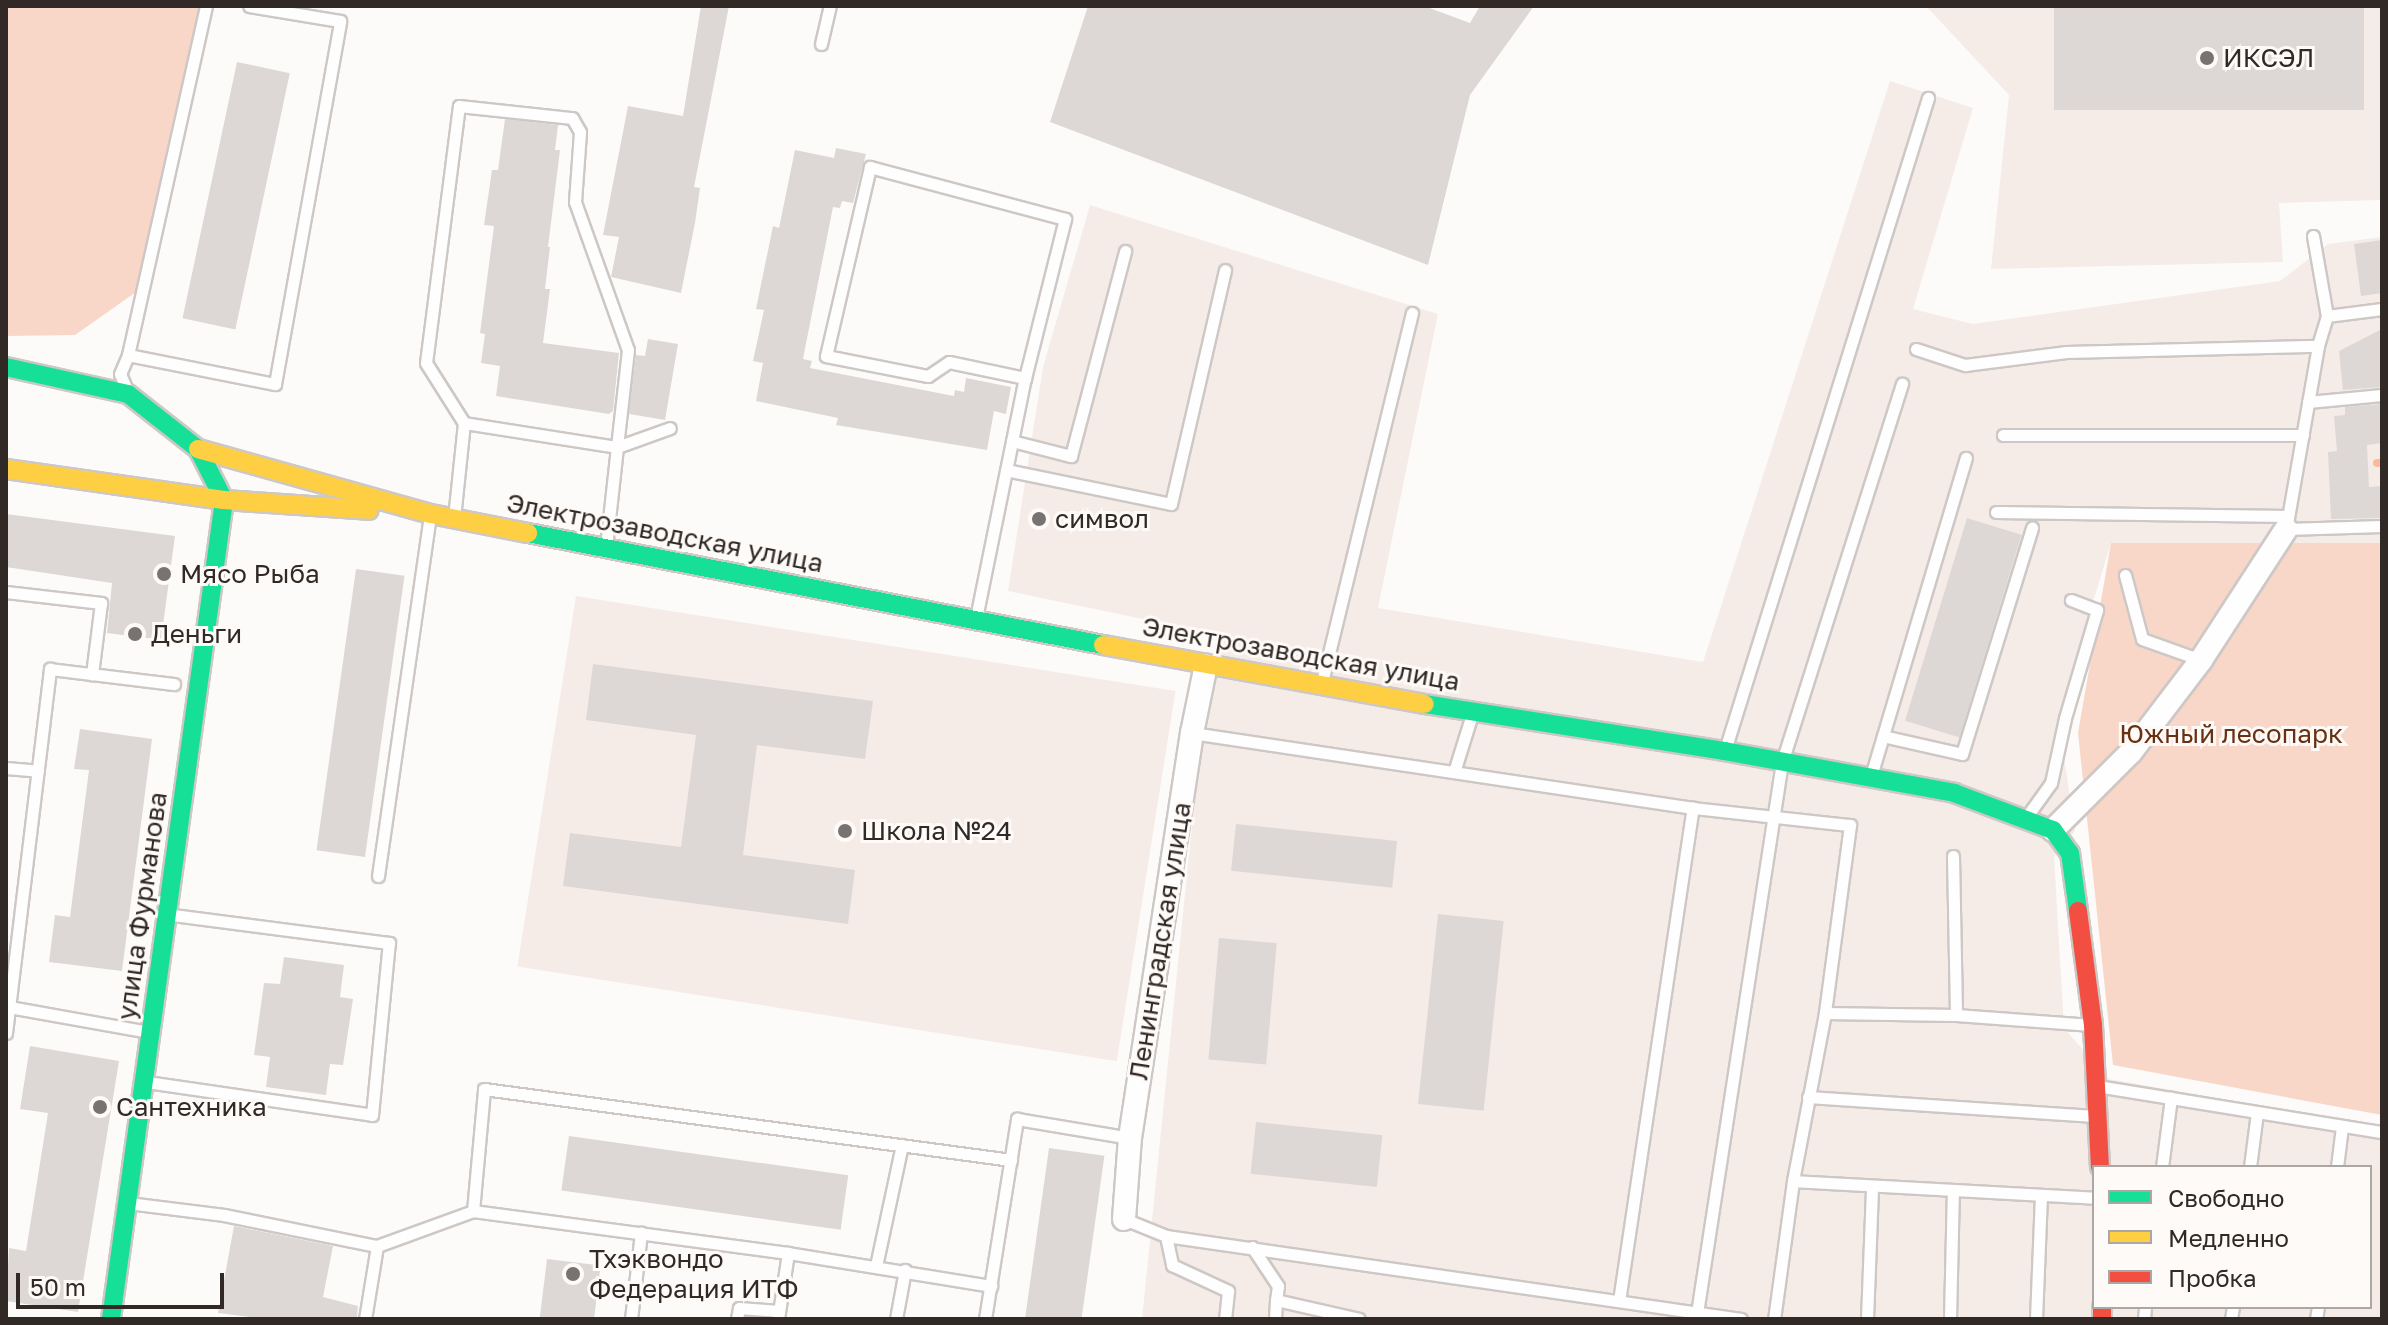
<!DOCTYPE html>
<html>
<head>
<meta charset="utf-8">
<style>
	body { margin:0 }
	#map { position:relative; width:2388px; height:1325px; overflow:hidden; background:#fdfbf9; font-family:"Golos Text",sans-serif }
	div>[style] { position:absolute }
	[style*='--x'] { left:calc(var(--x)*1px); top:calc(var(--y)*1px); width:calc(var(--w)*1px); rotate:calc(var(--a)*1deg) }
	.built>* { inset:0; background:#f6ece7; transform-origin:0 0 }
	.green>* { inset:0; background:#f8d7c8 }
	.stream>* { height:8px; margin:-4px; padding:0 4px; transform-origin:4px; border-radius:4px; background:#fbba9b }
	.building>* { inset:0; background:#ddd8d6; transform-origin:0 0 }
	.roads { filter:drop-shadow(2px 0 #cdc8c6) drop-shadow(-2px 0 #cdc8c6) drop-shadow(0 2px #cdc8c6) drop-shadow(0 -2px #cdc8c6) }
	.lane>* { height:11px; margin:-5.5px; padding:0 5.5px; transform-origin:5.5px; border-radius:5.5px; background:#fffefe }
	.street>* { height:22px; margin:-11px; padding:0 11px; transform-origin:11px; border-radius:11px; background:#fffefe }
	.fast>* { height:18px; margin:-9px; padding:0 9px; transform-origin:9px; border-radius:9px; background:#16e098 }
	.slow>* { height:18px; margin:-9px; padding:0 9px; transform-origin:9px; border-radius:9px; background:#ffcf43 }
	.jam>* { height:18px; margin:-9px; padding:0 9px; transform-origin:9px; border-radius:9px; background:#f24e42 }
	.dots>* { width:22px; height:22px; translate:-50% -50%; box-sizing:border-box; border:4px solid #fefaf8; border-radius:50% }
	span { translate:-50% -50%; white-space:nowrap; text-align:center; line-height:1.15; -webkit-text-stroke:6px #fefaf8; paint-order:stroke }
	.poi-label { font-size:26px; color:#302926 }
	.left { translate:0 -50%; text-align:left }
	.street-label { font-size:26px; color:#302926 }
	.park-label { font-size:26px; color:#6a3012 }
	.frame { position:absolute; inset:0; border:8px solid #302926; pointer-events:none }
	.legend { position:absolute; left:2092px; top:1165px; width:280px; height:144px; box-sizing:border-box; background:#fefaf8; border:2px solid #aca6a4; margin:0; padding:10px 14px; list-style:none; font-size:24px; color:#302926 }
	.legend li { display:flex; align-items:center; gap:16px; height:40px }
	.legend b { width:40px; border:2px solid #aca6a4 }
	.scale { position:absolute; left:16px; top:1273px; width:208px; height:36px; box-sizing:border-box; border:4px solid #302926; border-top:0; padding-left:10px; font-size:24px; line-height:28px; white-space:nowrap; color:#302926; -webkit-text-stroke:6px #fefaf8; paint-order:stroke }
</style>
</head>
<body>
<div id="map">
	<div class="built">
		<div style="clip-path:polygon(1926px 6px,2382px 6px,2382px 200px,2279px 203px,2283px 262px,1991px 269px,2009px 95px)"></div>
		<div style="clip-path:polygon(evenodd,1890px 81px,1973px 108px,1913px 309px,1973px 324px,2280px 281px,2328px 244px,2382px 237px,2382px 543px,2111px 543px,2058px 716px,2075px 831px,2054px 856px,2064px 1028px,2109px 1079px,2382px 1127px,2382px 1319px,1142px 1319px,1196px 785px,1220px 635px,1008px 591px,1043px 367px,1090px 205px,1438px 314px,1378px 608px,1703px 662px,1890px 81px,2094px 1167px,2370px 1167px,2370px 1307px,2094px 1307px,2094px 1167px)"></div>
		<div style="left:576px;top:596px;width:607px;height:375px;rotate:9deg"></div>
	</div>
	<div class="green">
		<div style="clip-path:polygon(6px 6px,199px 6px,136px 292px,75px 335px,6px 336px)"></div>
		<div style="clip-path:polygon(2111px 543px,2382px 543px,2382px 1115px,2113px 1065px,2078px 733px)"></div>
	</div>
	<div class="stream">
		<div style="--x:2377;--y:463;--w:5;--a:0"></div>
	</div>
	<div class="building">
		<div style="clip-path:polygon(701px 6px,729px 6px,694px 187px,700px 188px,695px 223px,681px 293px,611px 277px,619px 237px,603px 235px,628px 106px,683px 116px)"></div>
		<div style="clip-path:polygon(1088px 6px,1424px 6px,1470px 23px,1480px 6px,1534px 6px,1470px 95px,1428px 265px,1050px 122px)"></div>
		<div style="left:2054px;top:6px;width:310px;height:104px"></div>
		<div style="left:237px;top:62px;width:54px;height:262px;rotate:12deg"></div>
		<div style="clip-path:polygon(505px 119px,558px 125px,555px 150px,560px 150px,548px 247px,550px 247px,545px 289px,550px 289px,543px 343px,619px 353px,613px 411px,609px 414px,496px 396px,500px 366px,481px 363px,485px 334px,480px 333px,494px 226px,484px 225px,492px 170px,498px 170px)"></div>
		<div style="clip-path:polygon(836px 148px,866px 154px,853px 203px,842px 201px,840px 208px,833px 207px,803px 359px,812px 361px,810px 368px,954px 396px,955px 390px,964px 392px,966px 378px,1011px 387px,1006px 414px,994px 411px,987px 450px,836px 425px,838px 418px,756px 401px,763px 363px,753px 361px,764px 310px,756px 309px,773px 226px,779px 228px,795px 150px,834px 158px)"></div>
		<div style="clip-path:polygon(2382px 240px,2382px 293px,2361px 296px,2354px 244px)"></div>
		<div style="clip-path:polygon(2382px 329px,2382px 387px,2343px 390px,2339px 351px)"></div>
		<div style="clip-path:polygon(648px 339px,678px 344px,665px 420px,629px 414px,636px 355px,645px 356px)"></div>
		<div style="clip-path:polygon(2382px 404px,2382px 443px,2367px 445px,2369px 487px,2382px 486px,2382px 518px,2331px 519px,2328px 452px,2337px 451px,2334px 416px,2345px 415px,2345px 407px)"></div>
		<div style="clip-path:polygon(6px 514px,175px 536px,161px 640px,107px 633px,112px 583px,6px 567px)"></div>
		<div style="left:1967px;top:518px;width:57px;height:212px;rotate:17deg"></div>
		<div style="left:356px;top:569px;width:49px;height:284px;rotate:8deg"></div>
		<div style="clip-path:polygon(593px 664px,873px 701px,865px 759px,757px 745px,743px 855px,855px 870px,848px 924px,563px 886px,570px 833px,681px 847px,696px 735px,586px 720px)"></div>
		<div style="clip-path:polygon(80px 729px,152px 739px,122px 971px,49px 962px,55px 915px,70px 917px,89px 770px,74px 769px)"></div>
		<div style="left:1236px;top:824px;width:162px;height:47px;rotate:6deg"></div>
		<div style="left:1438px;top:914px;width:66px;height:191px;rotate:6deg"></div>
		<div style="left:1219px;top:938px;width:58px;height:122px;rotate:5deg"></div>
		<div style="clip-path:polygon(284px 957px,344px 965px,340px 997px,353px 999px,343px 1065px,330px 1064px,326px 1095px,266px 1087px,270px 1057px,254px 1055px,264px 983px,280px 984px)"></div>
		<div style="clip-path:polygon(30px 1046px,119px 1061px,78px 1312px,6px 1301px,9px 1248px,26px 1251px,48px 1113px,20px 1109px)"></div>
		<div style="left:1256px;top:1122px;width:127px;height:52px;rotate:6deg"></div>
		<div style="left:569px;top:1136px;width:282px;height:55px;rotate:8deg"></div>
		<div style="left:1049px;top:1148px;width:56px;height:173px;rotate:8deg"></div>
		<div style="clip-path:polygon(234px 1226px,333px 1246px,323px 1297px,358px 1306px,357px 1319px,266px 1319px,218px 1313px)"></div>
		<div style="left:547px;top:1259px;width:54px;height:61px;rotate:7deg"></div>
	</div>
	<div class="roads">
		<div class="lane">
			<div style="--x:821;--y:44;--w:39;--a:-77"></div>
			<div style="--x:2313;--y:236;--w:81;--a:80.1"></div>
			<div style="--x:2327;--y:316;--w:31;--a:107"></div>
			<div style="--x:2318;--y:346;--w:186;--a:99.9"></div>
			<div style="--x:2286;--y:529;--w:96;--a:-1.8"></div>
			<div style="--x:2327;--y:316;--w:55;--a:-7.3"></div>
			<div style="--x:1916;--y:349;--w:52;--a:18.1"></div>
			<div style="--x:1965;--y:365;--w:102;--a:-7.3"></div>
			<div style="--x:2066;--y:352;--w:252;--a:-1.4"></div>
			<div style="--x:128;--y:355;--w:358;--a:-77.4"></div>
			<div style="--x:126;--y:388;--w:15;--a:-113"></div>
			<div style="--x:120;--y:374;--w:21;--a:-67"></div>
			<div style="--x:128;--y:355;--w:150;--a:11.2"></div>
			<div style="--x:275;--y:384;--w:369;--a:-79.8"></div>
			<div style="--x:340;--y:21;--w:92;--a:-170.6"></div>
			<div style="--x:2308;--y:402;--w:74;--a:-5.4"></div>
			<div style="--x:464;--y:423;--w:71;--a:-122.3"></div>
			<div style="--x:426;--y:363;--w:259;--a:-82.7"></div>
			<div style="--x:459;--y:106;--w:114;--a:6.1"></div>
			<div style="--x:572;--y:118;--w:16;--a:60"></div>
			<div style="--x:580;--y:132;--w:70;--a:94.1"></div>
			<div style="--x:575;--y:202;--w:157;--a:70.3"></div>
			<div style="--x:628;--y:350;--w:98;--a:96.5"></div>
			<div style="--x:617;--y:447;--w:56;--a:-19.7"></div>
			<div style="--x:2003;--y:435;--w:300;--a:0"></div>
			<div style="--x:1012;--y:441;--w:61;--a:14.3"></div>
			<div style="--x:1071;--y:456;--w:212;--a:-75.2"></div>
			<div style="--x:1006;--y:470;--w:168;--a:11.6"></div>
			<div style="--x:1171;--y:504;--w:240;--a:-77"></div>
			<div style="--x:1996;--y:512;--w:292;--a:0.8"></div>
			<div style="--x:454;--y:518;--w:96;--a:-84"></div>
			<div style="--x:464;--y:423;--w:155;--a:8.9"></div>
			<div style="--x:617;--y:447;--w:101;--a:96.3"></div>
			<div style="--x:2125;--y:575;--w:66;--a:75.1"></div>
			<div style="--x:2142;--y:639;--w:63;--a:19.6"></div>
			<div style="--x:6;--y:592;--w:96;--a:6.6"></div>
			<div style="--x:101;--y:603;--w:72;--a:97.2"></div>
			<div style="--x:976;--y:618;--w:245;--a:-78.5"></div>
			<div style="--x:1025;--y:378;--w:164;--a:-75.9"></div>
			<div style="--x:1065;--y:219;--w:202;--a:-165.1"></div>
			<div style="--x:870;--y:167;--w:194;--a:103.1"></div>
			<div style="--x:826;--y:356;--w:104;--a:11.1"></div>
			<div style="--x:928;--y:376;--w:25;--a:-34"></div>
			<div style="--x:949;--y:362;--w:78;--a:11.9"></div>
			<div style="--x:1321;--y:686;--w:384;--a:-76.3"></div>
			<div style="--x:1192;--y:733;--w:507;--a:8.51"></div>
			<div style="--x:1693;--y:808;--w:158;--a:6.2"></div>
			<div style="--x:1850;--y:825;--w:190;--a:97.6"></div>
			<div style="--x:1825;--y:1013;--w:171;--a:100.8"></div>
			<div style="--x:1793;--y:1181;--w:139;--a:97.8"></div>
			<div style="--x:1883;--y:736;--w:81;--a:12.8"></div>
			<div style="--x:1962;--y:754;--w:237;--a:-72.8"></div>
			<div style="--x:1725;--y:750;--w:683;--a:-72.71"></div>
			<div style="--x:6;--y:768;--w:32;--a:5"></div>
			<div style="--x:1454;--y:772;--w:64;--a:-72.7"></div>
			<div style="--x:1871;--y:776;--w:332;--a:-73.4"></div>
			<div style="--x:2025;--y:819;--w:44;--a:-54.2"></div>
			<div style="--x:2051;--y:783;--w:66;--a:-77.8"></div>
			<div style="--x:2065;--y:718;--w:113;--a:-73.5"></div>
			<div style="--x:2097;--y:610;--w:28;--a:-159"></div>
			<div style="--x:1953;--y:856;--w:159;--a:88.9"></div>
			<div style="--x:378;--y:876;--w:364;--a:-81.8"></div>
			<div style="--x:9;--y:1007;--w:143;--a:10.1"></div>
			<div style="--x:1825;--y:1013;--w:131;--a:0.9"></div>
			<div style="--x:1956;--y:1015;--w:136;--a:4.2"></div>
			<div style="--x:6;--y:1033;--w:367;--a:-83.1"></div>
			<div style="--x:50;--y:669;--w:125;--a:6.9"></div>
			<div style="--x:147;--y:1082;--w:227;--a:8.3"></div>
			<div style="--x:372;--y:1115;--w:173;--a:-84.4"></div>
			<div style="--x:389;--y:943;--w:224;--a:-172.6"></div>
			<div style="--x:2097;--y:1086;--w:289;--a:9.2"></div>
			<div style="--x:1808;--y:1097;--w:287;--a:3.8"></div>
			<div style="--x:2162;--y:1167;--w:70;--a:-82.6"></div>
			<div style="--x:2250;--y:1167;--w:55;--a:-82.7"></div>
			<div style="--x:2337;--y:1167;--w:41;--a:-83"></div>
			<div style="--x:1793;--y:1181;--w:301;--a:3.2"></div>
			<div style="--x:128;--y:1203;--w:97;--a:7.1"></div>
			<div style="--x:224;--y:1215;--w:156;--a:11.5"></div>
			<div style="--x:377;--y:1246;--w:74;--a:99.3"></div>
			<div style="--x:473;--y:1211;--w:122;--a:-84.8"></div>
			<div style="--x:484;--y:1089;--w:532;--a:7.67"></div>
			<div style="--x:1124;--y:1219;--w:45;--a:22"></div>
			<div style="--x:1166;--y:1236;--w:581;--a:8.21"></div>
			<div style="--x:1166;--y:1236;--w:30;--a:78"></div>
			<div style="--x:1172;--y:1265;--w:62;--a:24.9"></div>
			<div style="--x:1228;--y:1291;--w:28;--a:96"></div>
			<div style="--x:377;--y:1246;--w:102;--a:-20"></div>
			<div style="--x:473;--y:1211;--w:318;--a:7.6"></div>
			<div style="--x:788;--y:1253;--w:206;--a:9.2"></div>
			<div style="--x:1252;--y:1247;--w:47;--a:56.3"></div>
			<div style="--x:1278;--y:1286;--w:14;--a:98"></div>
			<div style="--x:1276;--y:1300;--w:85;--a:12.9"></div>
			<div style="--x:876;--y:1266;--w:124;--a:-77.9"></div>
			<div style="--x:1619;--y:1301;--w:499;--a:-81.5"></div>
			<div style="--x:1697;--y:1313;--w:558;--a:-81.23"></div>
			<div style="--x:1782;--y:762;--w:397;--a:-72.4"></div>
			<div style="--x:631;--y:1319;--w:87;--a:-83.4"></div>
			<div style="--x:737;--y:1319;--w:11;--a:-80"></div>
			<div style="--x:739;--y:1308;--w:40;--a:4.3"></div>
			<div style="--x:778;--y:1319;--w:67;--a:-81.4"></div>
			<div style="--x:896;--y:1319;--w:50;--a:-79.6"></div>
			<div style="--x:985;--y:1319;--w:203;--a:-80.9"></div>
			<div style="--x:1017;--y:1119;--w:115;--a:9.5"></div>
			<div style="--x:1275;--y:1319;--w:19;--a:-87"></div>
			<div style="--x:1867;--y:1319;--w:133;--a:-87.8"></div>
			<div style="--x:1950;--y:1319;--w:128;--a:-88.7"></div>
			<div style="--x:2036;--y:1319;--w:123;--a:-87.7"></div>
			<div style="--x:2144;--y:1319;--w:12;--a:-85"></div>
			<div style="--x:2231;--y:1319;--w:12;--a:-81"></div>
			<div style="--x:2316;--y:1319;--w:12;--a:-81"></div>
		</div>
		<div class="street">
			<div style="--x:2053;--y:830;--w:110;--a:-45"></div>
			<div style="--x:2131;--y:752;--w:116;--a:-52.7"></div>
			<div style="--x:2201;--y:660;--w:156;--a:-57"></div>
			<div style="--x:1124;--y:1219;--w:81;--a:-85.8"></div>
			<div style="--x:1130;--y:1138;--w:410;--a:-81.3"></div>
			<div style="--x:1192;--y:733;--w:69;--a:-78.4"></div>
		</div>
		<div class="fast">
			<div style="--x:6;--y:367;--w:125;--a:12.5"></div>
			<div style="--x:128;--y:394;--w:89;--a:38.2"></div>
			<div style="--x:198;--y:449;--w:57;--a:63"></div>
			<div style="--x:528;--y:533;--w:586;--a:11.02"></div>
			<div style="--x:1425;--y:704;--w:303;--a:8.9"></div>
			<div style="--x:1724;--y:751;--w:234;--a:10.3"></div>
			<div style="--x:1954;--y:793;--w:106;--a:20.5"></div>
			<div style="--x:2053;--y:830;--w:29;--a:54"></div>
			<div style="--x:2070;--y:853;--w:59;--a:82.1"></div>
			<div style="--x:111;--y:1319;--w:827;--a:-82.14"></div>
		</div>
		<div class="slow">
			<div style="--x:198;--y:449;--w:242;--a:15.6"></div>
			<div style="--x:431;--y:514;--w:99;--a:11.1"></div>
			<div style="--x:6;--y:469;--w:220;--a:8.1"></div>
			<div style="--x:224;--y:500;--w:145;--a:3.9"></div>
			<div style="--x:1103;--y:645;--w:327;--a:10.4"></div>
		</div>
		<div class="jam">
			<div style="--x:2078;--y:911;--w:115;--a:82.5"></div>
			<div style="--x:2093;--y:1025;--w:142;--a:87.2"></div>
			<div style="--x:2102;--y:1307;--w:12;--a:90"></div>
		</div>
	</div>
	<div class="dots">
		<div style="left:2207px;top:58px;background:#787270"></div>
		<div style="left:1039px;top:519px;background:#787270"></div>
		<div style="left:164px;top:574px;background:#787270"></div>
		<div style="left:135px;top:634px;background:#787270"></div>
		<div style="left:845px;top:831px;background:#787270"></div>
		<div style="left:100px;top:1107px;background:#787270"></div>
		<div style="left:573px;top:1274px;background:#787270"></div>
	</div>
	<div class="poi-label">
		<span class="left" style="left:2223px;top:58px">ИКСЭЛ</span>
		<span class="left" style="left:1055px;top:519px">символ</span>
		<span class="left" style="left:180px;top:574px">Мясо Рыба</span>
		<span class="left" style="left:151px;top:634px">Деньги</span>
		<span class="left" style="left:861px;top:831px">Школа №24</span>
		<span class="left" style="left:116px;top:1107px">Сантехника</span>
		<span class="left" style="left:589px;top:1274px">Тхэквондо<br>Федерация ИТФ</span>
	</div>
	<div class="street-label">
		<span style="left:665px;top:533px;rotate:11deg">Электрозаводская улица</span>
		<span style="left:1301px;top:654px;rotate:10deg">Электрозаводская улица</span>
		<span style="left:142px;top:906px;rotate:-82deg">улица Фурманова</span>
		<span style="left:1160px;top:941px;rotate:-81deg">Ленинградская улица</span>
	</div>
	<div class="park-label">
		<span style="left:2231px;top:734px">Южный лесопарк</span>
	</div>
	<div class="frame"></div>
	<ul class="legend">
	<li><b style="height:10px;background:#16e098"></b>Свободно</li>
	<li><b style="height:10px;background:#ffcf43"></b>Медленно</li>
	<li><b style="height:10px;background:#f24e42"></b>Пробка</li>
	</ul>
	<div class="scale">50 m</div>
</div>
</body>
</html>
